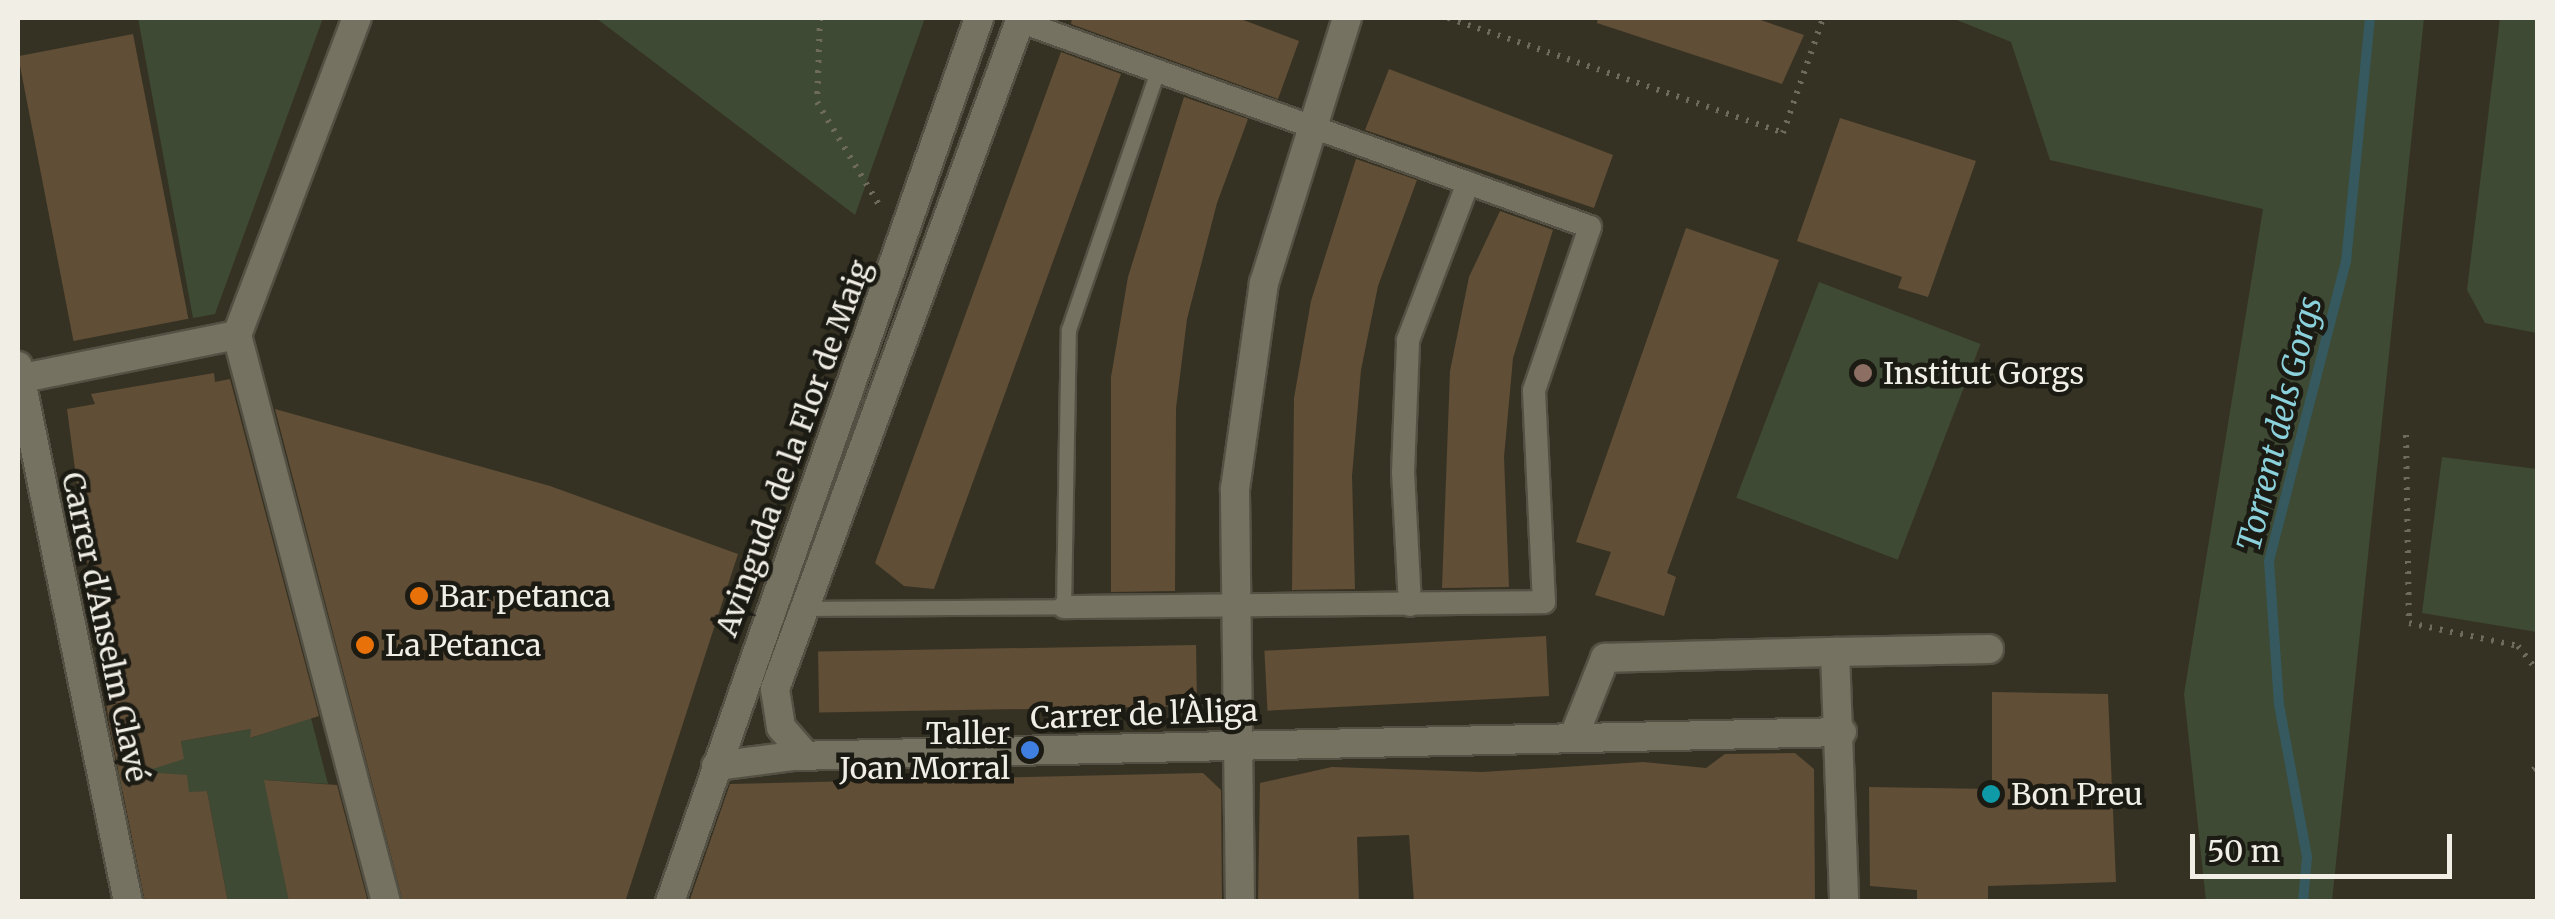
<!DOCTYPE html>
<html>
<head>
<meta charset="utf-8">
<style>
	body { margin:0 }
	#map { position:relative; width:2555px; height:919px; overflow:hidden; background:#363223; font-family:Merriweather,serif }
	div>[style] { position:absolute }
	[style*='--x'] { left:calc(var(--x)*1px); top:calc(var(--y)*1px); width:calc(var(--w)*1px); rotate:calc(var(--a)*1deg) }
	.green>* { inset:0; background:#3e4a34; transform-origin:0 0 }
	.stream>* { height:10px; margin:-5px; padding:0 5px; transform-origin:5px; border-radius:5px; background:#35595e }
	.building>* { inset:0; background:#604e37; transform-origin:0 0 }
	.path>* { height:6px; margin-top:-3px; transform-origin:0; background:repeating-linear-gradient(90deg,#6e6b5d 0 2.5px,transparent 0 10.5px) }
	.roads { filter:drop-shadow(2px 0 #545144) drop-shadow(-2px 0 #545144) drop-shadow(0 2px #545144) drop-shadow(0 -2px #545144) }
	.service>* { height:14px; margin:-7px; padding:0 7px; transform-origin:7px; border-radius:7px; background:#767261 }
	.pedestrian>* { height:22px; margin:-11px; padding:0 11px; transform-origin:11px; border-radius:11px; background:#767261 }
	.minor>* { height:28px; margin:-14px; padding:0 14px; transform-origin:14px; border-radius:14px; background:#767261 }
	.tertiary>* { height:28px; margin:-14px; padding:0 14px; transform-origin:14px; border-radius:14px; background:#767261 }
	.dots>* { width:28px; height:28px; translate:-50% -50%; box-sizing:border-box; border:5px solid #1b1a13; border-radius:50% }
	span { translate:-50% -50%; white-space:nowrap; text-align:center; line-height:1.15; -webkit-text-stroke:9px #1b1a13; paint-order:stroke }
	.poi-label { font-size:30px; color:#f1eee5 }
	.left { translate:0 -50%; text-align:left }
	.right { translate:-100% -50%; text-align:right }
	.street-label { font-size:30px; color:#f1eee5 }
	.water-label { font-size:32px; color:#8ad1db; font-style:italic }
	.frame { position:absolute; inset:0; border:20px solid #f1eee5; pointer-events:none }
	.scale { position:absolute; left:2190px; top:834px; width:262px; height:45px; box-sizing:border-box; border:5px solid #f1eee5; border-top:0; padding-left:12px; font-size:30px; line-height:35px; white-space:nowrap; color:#f1eee5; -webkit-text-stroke:8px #1b1a13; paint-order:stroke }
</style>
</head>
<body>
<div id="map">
	<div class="green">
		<div style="clip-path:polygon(138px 18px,323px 18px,215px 314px,193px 318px)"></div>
		<div style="clip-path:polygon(596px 18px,925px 18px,855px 215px)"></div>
		<div style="clip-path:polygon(1952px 18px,2424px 18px,2332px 901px,2206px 901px,2184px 694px,2263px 209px,2050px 160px,2011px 42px)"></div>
		<div style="clip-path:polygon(2500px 18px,2537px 18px,2537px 333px,2485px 323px,2467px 290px)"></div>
		<div style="left:1819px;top:282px;width:173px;height:231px;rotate:21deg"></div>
		<div style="clip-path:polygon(2442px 457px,2537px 469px,2537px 632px,2422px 613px)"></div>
		<div style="clip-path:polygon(311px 718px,328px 784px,265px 780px,289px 901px,228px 901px,207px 791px,125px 799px,116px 772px,183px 755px,181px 741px,251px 729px,251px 738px)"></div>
	</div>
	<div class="stream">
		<div style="--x:2303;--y:902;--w:45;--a:-84.9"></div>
		<div style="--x:2307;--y:857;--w:156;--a:-100.4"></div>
		<div style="--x:2279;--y:704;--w:143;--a:-94"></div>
		<div style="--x:2269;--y:561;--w:309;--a:-75.6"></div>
		<div style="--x:2346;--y:262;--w:245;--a:-84.4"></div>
	</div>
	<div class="building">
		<div style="clip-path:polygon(1072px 18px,1238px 18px,1299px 41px,1278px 99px,1071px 24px)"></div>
		<div style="clip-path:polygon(1598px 18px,1755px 18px,1804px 35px,1782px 84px,1597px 23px)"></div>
		<div style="left:133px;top:34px;width:290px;height:117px;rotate:79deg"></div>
		<div style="clip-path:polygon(1061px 52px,1121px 74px,934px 589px,904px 586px,875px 563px)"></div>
		<div style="clip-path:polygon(1389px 69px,1613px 155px,1594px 208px,1365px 130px)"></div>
		<div style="clip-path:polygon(1184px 97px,1248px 119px,1217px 203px,1187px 319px,1176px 408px,1175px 591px,1111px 592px,1111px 377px,1128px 277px)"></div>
		<div style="clip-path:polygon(1840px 118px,1976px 161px,1928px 297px,1898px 288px,1902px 277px,1797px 241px)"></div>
		<div style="clip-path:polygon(1356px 159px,1417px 180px,1378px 286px,1361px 370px,1352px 476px,1355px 589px,1292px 590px,1294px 398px,1311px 301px)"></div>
		<div style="clip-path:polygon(1500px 211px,1553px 230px,1513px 358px,1504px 457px,1509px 587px,1442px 588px,1450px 371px,1469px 277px)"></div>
		<div style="clip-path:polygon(1686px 228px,1779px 260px,1667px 573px,1676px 577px,1664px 616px,1595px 595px,1611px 552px,1576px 542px)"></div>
		<div style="clip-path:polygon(214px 373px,215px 382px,230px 379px,319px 716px,250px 738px,251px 729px,181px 741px,184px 759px,143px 772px,187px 775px,189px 792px,207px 791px,228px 902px,145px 902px,109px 724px,67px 409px,95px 404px,91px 394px)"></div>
		<div style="clip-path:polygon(275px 409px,550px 486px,738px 554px,625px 902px,403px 902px)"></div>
		<div style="left:1546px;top:636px;width:60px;height:282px;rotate:87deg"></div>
		<div style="left:1196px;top:645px;width:61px;height:378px;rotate:89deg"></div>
		<div style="clip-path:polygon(1992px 692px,2108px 694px,2116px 882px,1988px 886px,1988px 902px,1917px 902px,1917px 890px,1870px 886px,1869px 787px,1992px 789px)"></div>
		<div style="clip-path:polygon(1795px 753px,1814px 769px,1815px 902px,1414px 902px,1409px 835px,1357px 837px,1359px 902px,1258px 902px,1260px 783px,1332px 767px,1482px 772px,1643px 762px,1706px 768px,1725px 754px)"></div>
		<div style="clip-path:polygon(1203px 773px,1221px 790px,1222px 902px,689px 902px,730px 784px)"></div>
		<div style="clip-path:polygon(264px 780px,337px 785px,368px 902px,289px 902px)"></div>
	</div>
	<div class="path">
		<div style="--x:820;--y:18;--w:84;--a:92"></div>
		<div style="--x:817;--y:102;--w:124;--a:58.9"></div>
		<div style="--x:1448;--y:18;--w:354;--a:18.9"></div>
		<div style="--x:1783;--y:133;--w:122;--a:-70.8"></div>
		<div style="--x:2406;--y:435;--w:188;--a:89.1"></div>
		<div style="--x:2409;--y:623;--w:111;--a:11.9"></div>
		<div style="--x:2518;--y:646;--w:33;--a:52"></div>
		<div style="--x:2533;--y:770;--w:6;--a:-39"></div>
	</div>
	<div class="roads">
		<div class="service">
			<div style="--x:804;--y:609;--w:260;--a:-0.4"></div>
			<div style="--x:1064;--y:607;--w:277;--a:-89"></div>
			<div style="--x:1069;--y:330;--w:273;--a:-71"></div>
		</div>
		<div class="pedestrian">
			<div style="--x:1019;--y:21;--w:607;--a:19.84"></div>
			<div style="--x:1590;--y:227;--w:173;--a:108.9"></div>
			<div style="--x:1534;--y:391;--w:211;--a:87.3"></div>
			<div style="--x:1544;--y:602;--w:480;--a:179.4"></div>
			<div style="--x:1410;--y:605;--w:132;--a:-93"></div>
			<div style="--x:1403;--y:473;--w:133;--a:-87.8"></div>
			<div style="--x:1408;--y:340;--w:168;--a:-69.1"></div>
		</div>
		<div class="minor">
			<div style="--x:237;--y:335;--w:586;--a:75.28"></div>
			<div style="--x:237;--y:335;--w:339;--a:-69.3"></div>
			<div style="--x:18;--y:366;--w:547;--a:78.4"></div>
			<div style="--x:18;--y:379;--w:223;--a:-11.4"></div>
			<div style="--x:1835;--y:652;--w:154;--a:-1.1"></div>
			<div style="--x:1574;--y:736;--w:84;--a:-68.3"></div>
			<div style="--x:1605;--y:658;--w:230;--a:-1.5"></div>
			<div style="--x:1835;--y:652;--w:250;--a:87.9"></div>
			<div style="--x:806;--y:756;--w:38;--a:-131"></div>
			<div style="--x:781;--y:727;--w:38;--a:-99"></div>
			<div style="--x:775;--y:689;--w:715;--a:-69.87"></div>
			<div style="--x:716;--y:766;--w:79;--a:-7.3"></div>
			<div style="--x:794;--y:756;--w:1048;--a:-1.31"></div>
			<div style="--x:1240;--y:902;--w:413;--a:-90.7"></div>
			<div style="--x:1235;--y:489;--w:208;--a:-82"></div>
			<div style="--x:1264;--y:283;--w:278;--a:-72.6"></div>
		</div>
		<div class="tertiary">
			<div style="--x:670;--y:902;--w:936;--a:-70.73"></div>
		</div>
	</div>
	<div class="dots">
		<div style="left:1863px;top:373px;background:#8d6e63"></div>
		<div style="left:419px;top:596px;background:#e8710a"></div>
		<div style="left:365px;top:645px;background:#e8710a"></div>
		<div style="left:1030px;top:750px;background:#3f7fe0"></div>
		<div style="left:1991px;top:794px;background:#0f9aa8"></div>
	</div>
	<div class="poi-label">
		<span class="left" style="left:1883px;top:373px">Institut Gorgs</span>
		<span class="left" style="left:439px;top:596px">Bar petanca</span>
		<span class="left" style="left:385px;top:645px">La Petanca</span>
		<span class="right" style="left:1010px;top:750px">Taller<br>Joan Morral</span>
		<span class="left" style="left:2011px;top:794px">Bon Preu</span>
	</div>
	<div class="street-label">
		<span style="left:793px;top:448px;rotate:-70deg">Avinguda de la Flor de Maig</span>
		<span style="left:105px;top:627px;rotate:78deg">Carrer d'Anselm Clavé</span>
		<span style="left:1144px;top:714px;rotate:-2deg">Carrer de l'Àliga</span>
	</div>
	<div class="water-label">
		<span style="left:2280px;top:424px;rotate:-76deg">Torrent dels Gorgs</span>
	</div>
	<div class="frame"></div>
	<div class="scale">50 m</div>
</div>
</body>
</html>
